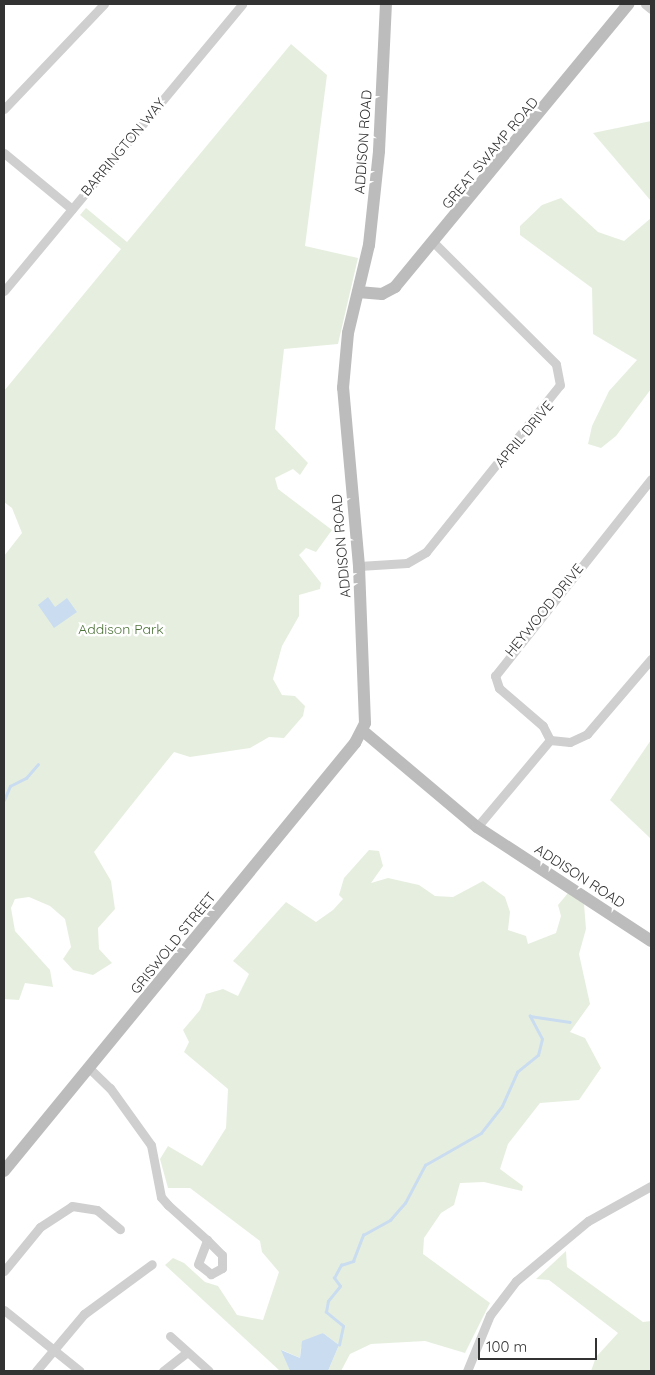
<!DOCTYPE html>
<html>
<head>
<meta charset="utf-8">
<style>
	body { margin:0 }
	#map { position:relative; width:655px; height:1375px; overflow:hidden; background:#fff; font-family:Quicksand,sans-serif }
	div>[style] { position:absolute }
	[style*='--x'] { left:calc(var(--x)*1px); top:calc(var(--y)*1px); width:calc(var(--w)*1px); rotate:calc(var(--a)*1deg) }
	.green>* { inset:0; background:#e6efdf }
	.water>* { inset:0; background:#cadcf0 }
	.stream>* { height:2.5px; margin:-1.25px; padding:0 1.25px; transform-origin:1.25px; border-radius:1.25px; background:#cadcf0 }
	.street>* { height:9px; margin:-4.5px; padding:0 4.5px; transform-origin:4.5px; border-radius:4.5px; background:#cfcfcf }
	.secondary>* { height:12px; margin:-6px; padding:0 6px; transform-origin:6px; border-radius:6px; background:#bcbcbc }
	span { translate:-50% -50%; white-space:nowrap; text-align:center; line-height:1.15; -webkit-text-stroke:5px #fff; paint-order:stroke }
	.street-label { font-size:14px; color:#323232 }
	.park-label { font-size:14px; color:#4d733a }
	.frame { position:absolute; inset:0; border:5px solid #323232; pointer-events:none }
	.scale { position:absolute; left:478px; top:1338px; width:119px; height:22px; box-sizing:border-box; border:2px solid #323232; border-top:0; padding-left:6px; font-size:15px; line-height:18px; white-space:nowrap; color:#323232; -webkit-text-stroke:4px #fff; paint-order:stroke }
</style>
</head>
<body>
<div id="map">
	<div class="green">
		<div style="clip-path:polygon(291px 44px,327px 75px,305px 246px,358px 258px,338px 344px,284px 349px,275px 429px,308px 463px,300px 475px,293px 469px,275px 478px,278px 489px,332px 530px,316px 552px,306px 548px,299px 555px,321px 583px,320px 589px,299px 595px,299px 616px,282px 646px,273px 679px,282px 695px,295px 696px,305px 706px,303px 716px,284px 738px,269px 737px,250px 748px,190px 757px,174px 752px,141px 793px,94px 852px,111px 881px,115px 909px,98px 928px,99px 949px,112px 963px,93px 975px,73px 970px,63px 959px,71px 947px,65px 919px,50px 906px,29px 897px,15px 899px,11px 908px,15px 931px,50px 970px,53px 987px,25px 983px,19px 1000px,4px 999px,4px 556px,22px 533px,12px 508px,4px 502px,4px 391px,121px 249px,80px 215px,86px 208px,127px 242px)"></div>
		<div style="clip-path:polygon(651px 121px,651px 201px,593px 133px)"></div>
		<div style="clip-path:polygon(561px 198px,598px 232px,624px 241px,651px 218px,651px 389px,616px 436px,601px 448px,588px 444px,592px 426px,609px 391px,637px 360px,593px 334px,592px 288px,520px 235px,520px 226px,542px 205px)"></div>
		<div style="clip-path:polygon(651px 740px,651px 839px,610px 800px)"></div>
		<div style="clip-path:polygon(369px 850px,379px 851px,383px 866px,371px 883px,388px 878px,419px 885px,435px 896px,453px 897px,483px 881px,505px 897px,510px 912px,508px 930px,526px 936px,528px 944px,556px 933px,561px 916px,558px 905px,568px 893px,584px 904px,586px 929px,579px 954px,590px 1004px,570px 1032px,585px 1038px,601px 1068px,579px 1100px,540px 1103px,508px 1144px,500px 1169px,523px 1186px,522px 1191px,484px 1182px,460px 1183px,454px 1205px,441px 1213px,424px 1238px,423px 1254px,490px 1303px,465px 1353px,425px 1341px,371px 1344px,350px 1354px,341px 1371px,328px 1371px,339px 1345px,323px 1333px,301px 1347px,300px 1358px,282px 1350px,290px 1371px,280px 1371px,165px 1265px,173px 1258px,184px 1263px,205px 1282px,218px 1286px,237px 1315px,263px 1320px,279px 1272px,262px 1252px,260px 1241px,190px 1188px,168px 1188px,160px 1159px,168px 1146px,202px 1166px,226px 1128px,228px 1089px,184px 1052px,189px 1042px,183px 1030px,200px 1010px,206px 994px,223px 989px,238px 996px,249px 974px,233px 961px,286px 902px,316px 922px,333px 910px,343px 899px,339px 895px,344px 878px)"></div>
		<div style="clip-path:polygon(566px 1251px,567px 1267px,643px 1322px,651px 1321px,651px 1371px,591px 1371px,596px 1357px,618px 1333px,549px 1280px,536px 1279px)"></div>
	</div>
	<div class="water">
		<div style="clip-path:polygon(48px 597px,55px 607px,67px 598px,77px 612px,54px 628px,38px 605px)"></div>
		<div style="clip-path:polygon(323px 1333px,339px 1345px,328px 1371px,290px 1371px,281px 1350px,300px 1358px,302px 1341px)"></div>
	</div>
	<div class="stream">
		<div style="--x:4;--y:800;--w:15;--a:-67"></div>
		<div style="--x:10;--y:786;--w:18;--a:-27"></div>
		<div style="--x:26;--y:778;--w:18;--a:-49"></div>
		<div style="--x:339;--y:1345;--w:19;--a:-78"></div>
		<div style="--x:343;--y:1326;--w:22;--a:-141"></div>
		<div style="--x:326;--y:1312;--w:11;--a:-80"></div>
		<div style="--x:328;--y:1301;--w:19;--a:-51"></div>
		<div style="--x:340;--y:1286;--w:10;--a:-127"></div>
		<div style="--x:334;--y:1278;--w:15;--a:-62"></div>
		<div style="--x:341;--y:1265;--w:13;--a:-18"></div>
		<div style="--x:353;--y:1261;--w:28;--a:-69"></div>
		<div style="--x:363;--y:1235;--w:31;--a:-29"></div>
		<div style="--x:390;--y:1220;--w:23;--a:-49"></div>
		<div style="--x:405;--y:1203;--w:43;--a:-62.2"></div>
		<div style="--x:425;--y:1165;--w:64;--a:-29.7"></div>
		<div style="--x:481;--y:1133;--w:34;--a:-52"></div>
		<div style="--x:502;--y:1106;--w:37;--a:-66"></div>
		<div style="--x:517;--y:1072;--w:27;--a:-39"></div>
		<div style="--x:538;--y:1055;--w:16;--a:-76"></div>
		<div style="--x:542;--y:1039;--w:26;--a:-118"></div>
		<div style="--x:530;--y:1016;--w:40;--a:8.5"></div>
	</div>
	<div class="street">
		<div style="--x:645;--y:4;--w:8;--a:40"></div>
		<div style="--x:4;--y:109;--w:145;--a:-46.4"></div>
		<div style="--x:4;--y:153;--w:88;--a:39.5"></div>
		<div style="--x:4;--y:291;--w:373;--a:-50.3"></div>
		<div style="--x:359;--y:566;--w:48;--a:-3.6"></div>
		<div style="--x:407;--y:563;--w:22;--a:-30"></div>
		<div style="--x:426;--y:552;--w:214;--a:-51.3"></div>
		<div style="--x:560;--y:385;--w:21;--a:-101"></div>
		<div style="--x:556;--y:364;--w:172;--a:-135.2"></div>
		<div style="--x:550;--y:740;--w:16;--a:-117"></div>
		<div style="--x:543;--y:726;--w:58;--a:-139.2"></div>
		<div style="--x:499;--y:688;--w:13;--a:-108"></div>
		<div style="--x:495;--y:676;--w:251;--a:-51.6"></div>
		<div style="--x:477;--y:827;--w:114;--a:-50"></div>
		<div style="--x:550;--y:740;--w:20;--a:6"></div>
		<div style="--x:570;--y:742;--w:19;--a:-25"></div>
		<div style="--x:587;--y:734;--w:99;--a:-49.5"></div>
		<div style="--x:89;--y:1068;--w:29;--a:44"></div>
		<div style="--x:110;--y:1088;--w:70;--a:54.3"></div>
		<div style="--x:151;--y:1145;--w:53;--a:79.1"></div>
		<div style="--x:161;--y:1197;--w:11;--a:49"></div>
		<div style="--x:168;--y:1205;--w:52;--a:41.9"></div>
		<div style="--x:207;--y:1240;--w:21;--a:45"></div>
		<div style="--x:222;--y:1255;--w:13;--a:90"></div>
		<div style="--x:222;--y:1268;--w:13;--a:151"></div>
		<div style="--x:211;--y:1274;--w:16;--a:-142"></div>
		<div style="--x:198;--y:1264;--w:26;--a:-69"></div>
		<div style="--x:4;--y:1271;--w:57;--a:-50.7"></div>
		<div style="--x:40;--y:1227;--w:38;--a:-33"></div>
		<div style="--x:72;--y:1206;--w:25;--a:9"></div>
		<div style="--x:97;--y:1210;--w:30;--a:40"></div>
		<div style="--x:4;--y:1310;--w:97;--a:38.8"></div>
		<div style="--x:170;--y:1336;--w:52;--a:41.9"></div>
		<div style="--x:36;--y:1371;--w:75;--a:-49.9"></div>
		<div style="--x:84;--y:1314;--w:84;--a:-36.3"></div>
		<div style="--x:163;--y:1371;--w:29;--a:-38"></div>
		<div style="--x:467;--y:1371;--w:61;--a:-67.7"></div>
		<div style="--x:490;--y:1315;--w:43;--a:-52.6"></div>
		<div style="--x:516;--y:1281;--w:94;--a:-39.8"></div>
		<div style="--x:588;--y:1221;--w:72;--a:-29.1"></div>
	</div>
	<div class="secondary">
		<div style="--x:358;--y:292;--w:24;--a:5"></div>
		<div style="--x:382;--y:294;--w:15;--a:-28"></div>
		<div style="--x:395;--y:287;--w:367;--a:-50.5"></div>
		<div style="--x:363;--y:731;--w:149;--a:40.1"></div>
		<div style="--x:477;--y:827;--w:208;--a:33.2"></div>
		<div style="--x:4;--y:1171;--w:554;--a:-50.65"></div>
		<div style="--x:355;--y:743;--w:22;--a:-63"></div>
		<div style="--x:365;--y:723;--w:157;--a:-92.2"></div>
		<div style="--x:359;--y:566;--w:179;--a:-95.1"></div>
		<div style="--x:343;--y:388;--w:55;--a:-84.8"></div>
		<div style="--x:348;--y:333;--w:90;--a:-76.6"></div>
		<div style="--x:369;--y:245;--w:95;--a:-83.9"></div>
		<div style="--x:379;--y:151;--w:147;--a:-87.3"></div>
	</div>
	<div class="street-label">
		<span style="left:363px;top:142px;rotate:-86deg">ADDISON ROAD</span>
		<span style="left:123px;top:147px;rotate:-50deg">BARRINGTON WAY</span>
		<span style="left:490px;top:153px;rotate:-50deg">GREAT SWAMP ROAD</span>
		<span style="left:524px;top:434px;rotate:-50deg">APRIL DRIVE</span>
		<span style="left:341px;top:546px;rotate:-95deg">ADDISON ROAD</span>
		<span style="left:544px;top:610px;rotate:-51deg">HEYWOOD DRIVE</span>
		<span style="left:580px;top:876px;rotate:33deg">ADDISON ROAD</span>
		<span style="left:173px;top:943px;rotate:-51deg">GRISWOLD STREET</span>
	</div>
	<div class="park-label">
		<span style="left:121px;top:629px">Addison Park</span>
	</div>
	<div class="frame"></div>
	<div class="scale">100 m</div>
</div>
</body>
</html>
